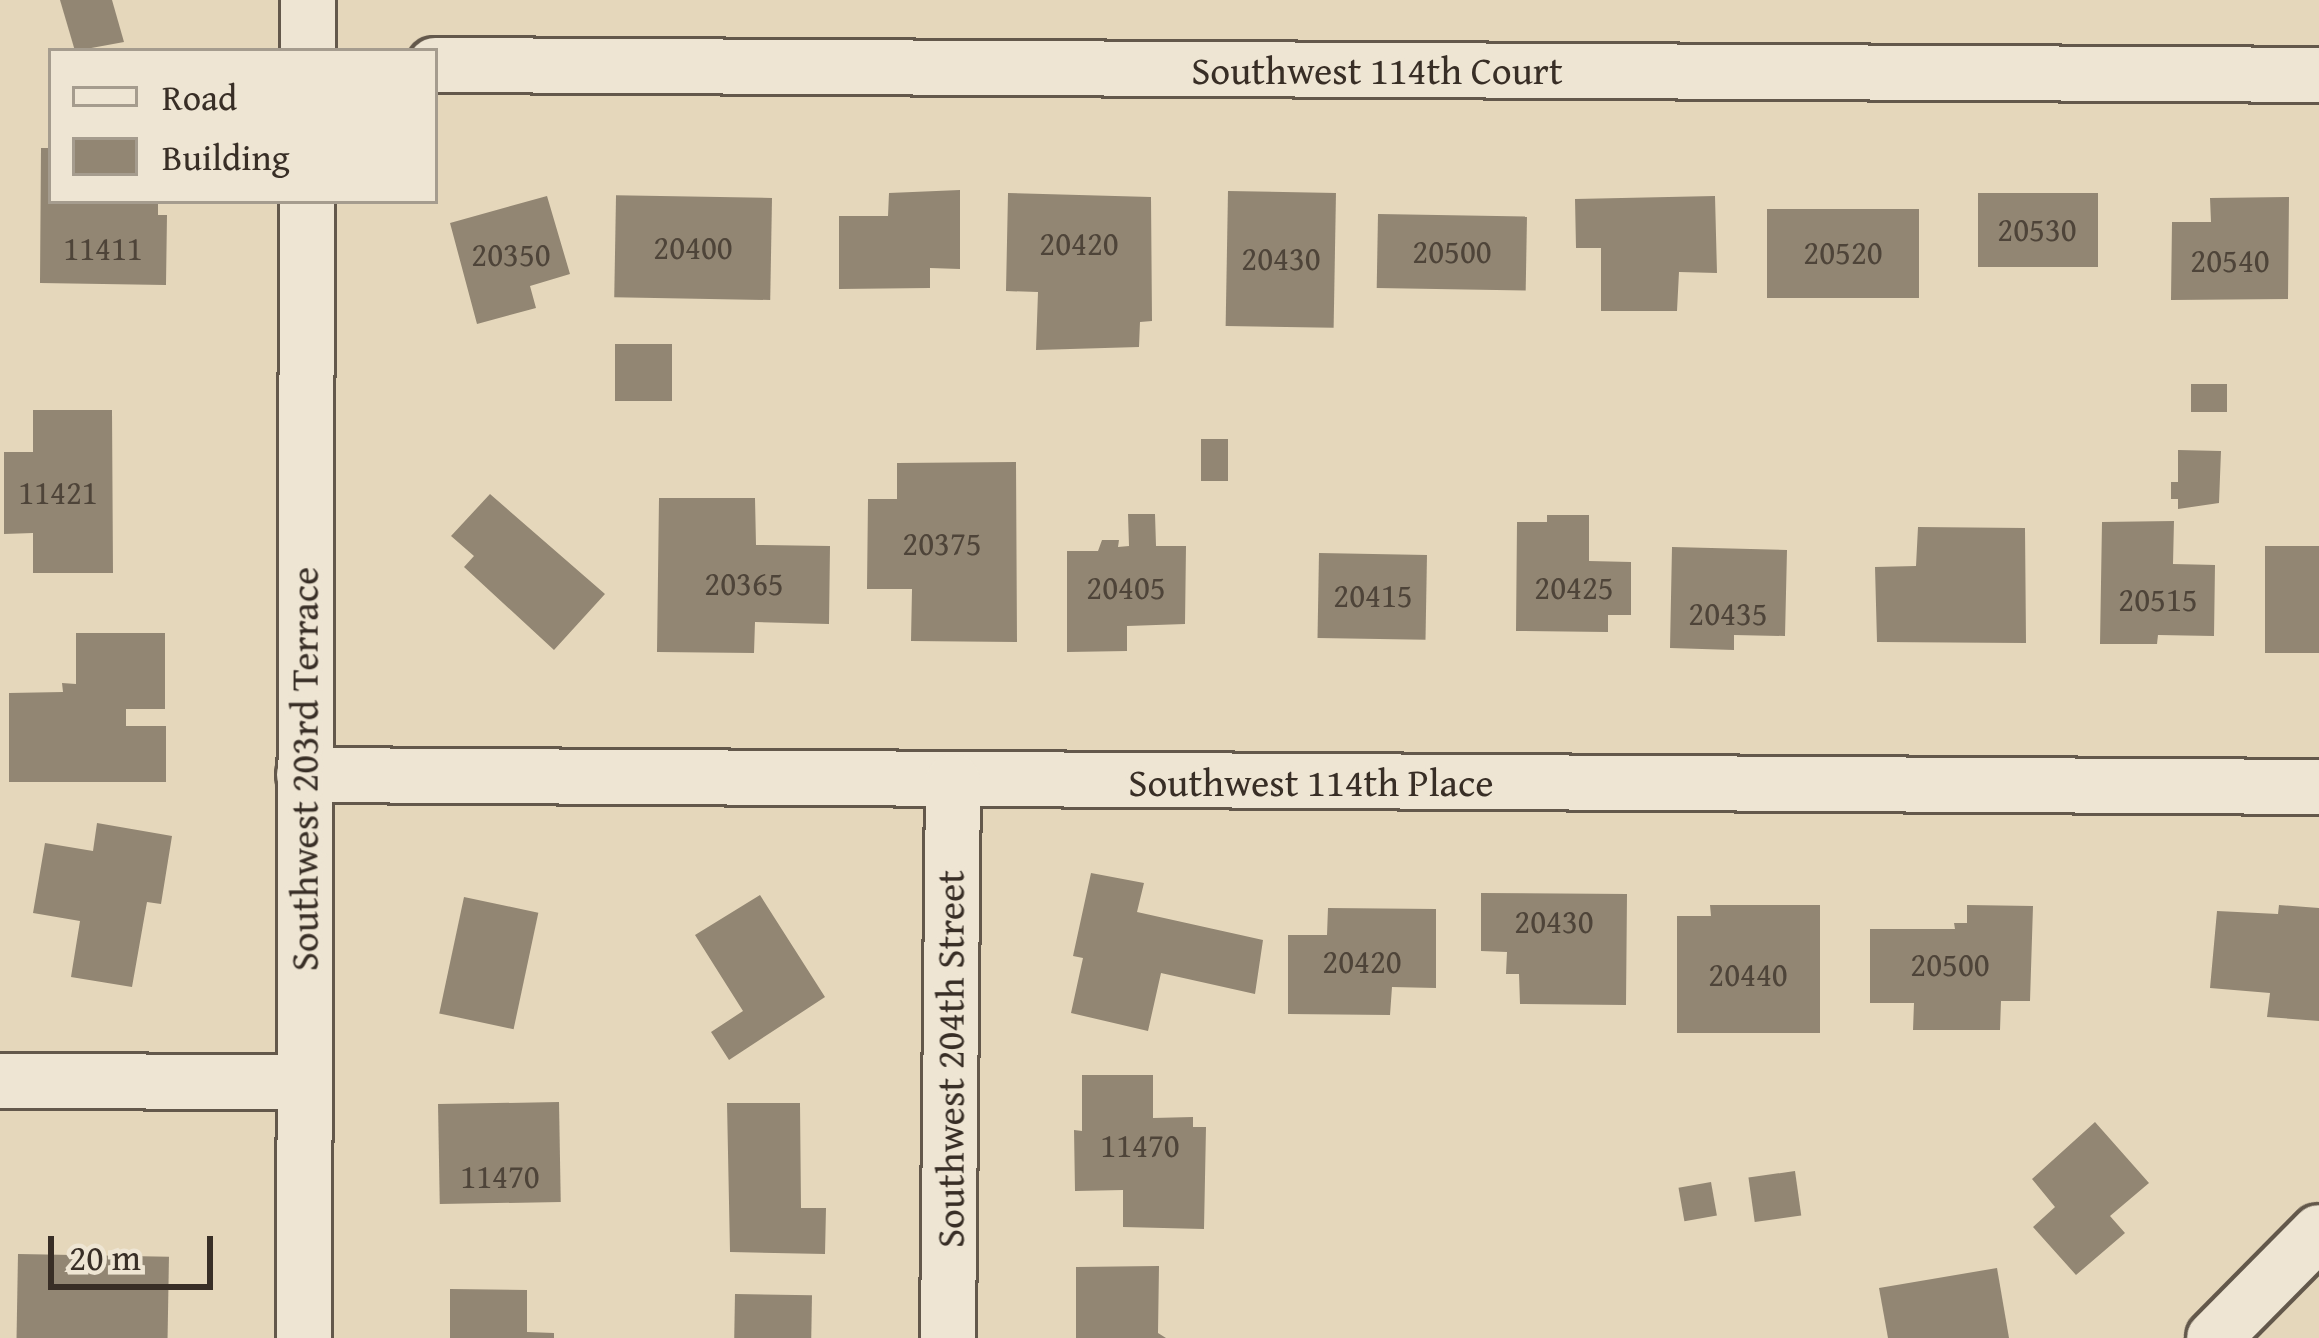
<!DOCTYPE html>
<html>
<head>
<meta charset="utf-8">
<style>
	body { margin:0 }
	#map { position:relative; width:2319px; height:1338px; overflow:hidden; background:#e5d7bb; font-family:"Gentium Book Plus",serif }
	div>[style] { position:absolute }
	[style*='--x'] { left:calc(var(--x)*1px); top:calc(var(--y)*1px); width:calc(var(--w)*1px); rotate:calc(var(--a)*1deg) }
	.building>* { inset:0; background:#928673; transform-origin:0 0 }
	.roads { filter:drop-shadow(3px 0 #63584b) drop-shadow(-3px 0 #63584b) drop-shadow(0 3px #63584b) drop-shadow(0 -3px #63584b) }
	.minor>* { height:54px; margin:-27px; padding:0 27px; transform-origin:27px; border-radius:27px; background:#eee5d3 }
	span { translate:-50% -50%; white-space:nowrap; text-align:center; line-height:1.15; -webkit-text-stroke:10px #eee5d3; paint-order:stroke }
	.number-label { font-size:33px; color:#4e4439 }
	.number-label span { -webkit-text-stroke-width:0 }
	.street-label { font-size:39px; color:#382e26 }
	.legend { position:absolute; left:48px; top:48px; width:390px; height:156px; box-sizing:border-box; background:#eee5d3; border:3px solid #a59c8e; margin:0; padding:15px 21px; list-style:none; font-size:36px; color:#382e26 }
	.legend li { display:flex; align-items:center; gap:24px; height:60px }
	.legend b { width:60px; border:3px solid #a59c8e }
	.scale { position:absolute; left:48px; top:1236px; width:165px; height:54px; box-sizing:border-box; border:6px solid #382e26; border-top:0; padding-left:15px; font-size:36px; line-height:42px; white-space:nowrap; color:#382e26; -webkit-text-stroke:9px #eee5d3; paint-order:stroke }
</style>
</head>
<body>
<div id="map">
	<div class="building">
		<div style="clip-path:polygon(60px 0,112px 0,124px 42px,75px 51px)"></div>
		<div style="clip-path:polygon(41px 148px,51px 148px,51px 201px,158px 201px,158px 215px,167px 215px,166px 285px,40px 283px)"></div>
		<div style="clip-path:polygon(960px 190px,960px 269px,930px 268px,930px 288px,839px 289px,839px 216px,888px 216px,889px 193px)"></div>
		<div style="left:1228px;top:191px;width:108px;height:135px;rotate:1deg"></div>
		<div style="clip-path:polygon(1008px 193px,1151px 197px,1152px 321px,1140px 322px,1139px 347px,1036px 350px,1038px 292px,1006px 291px)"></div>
		<div style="left:1978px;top:193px;width:120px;height:74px"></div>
		<div style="clip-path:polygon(547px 196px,570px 274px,530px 286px,536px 308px,477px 324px,450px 223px)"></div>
		<div style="clip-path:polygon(1715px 196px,1717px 273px,1679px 272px,1677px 311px,1601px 311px,1601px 248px,1576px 248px,1575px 199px)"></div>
		<div style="clip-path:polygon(2289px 197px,2288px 299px,2171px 300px,2172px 222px,2211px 222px,2210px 198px)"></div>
		<div style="left:772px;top:198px;width:102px;height:156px;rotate:91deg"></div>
		<div style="left:1919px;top:209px;width:89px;height:152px;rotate:90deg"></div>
		<div style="left:1378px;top:214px;width:149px;height:74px;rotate:1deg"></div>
		<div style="left:615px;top:344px;width:57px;height:57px"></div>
		<div style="left:2191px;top:384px;width:36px;height:28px"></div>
		<div style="clip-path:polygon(33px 410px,112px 410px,113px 573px,33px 573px,33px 533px,4px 534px,4px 452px,33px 452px)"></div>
		<div style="left:1201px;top:439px;width:27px;height:42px"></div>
		<div style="clip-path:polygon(2178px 450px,2221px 451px,2219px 503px,2178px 509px,2178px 499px,2171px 499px,2171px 482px,2178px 482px)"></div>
		<div style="clip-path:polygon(1016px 462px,1017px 642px,911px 641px,912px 589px,867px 589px,868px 499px,897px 499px,897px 463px)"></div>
		<div style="clip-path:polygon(490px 494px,605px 594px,554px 650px,464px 567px,474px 556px,451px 536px)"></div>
		<div style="clip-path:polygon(659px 498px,755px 498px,756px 545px,830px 546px,829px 624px,755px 622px,754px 653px,657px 652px)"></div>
		<div style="clip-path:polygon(1128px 514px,1155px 514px,1156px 546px,1186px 546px,1185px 624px,1127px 626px,1127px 651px,1067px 652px,1067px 551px,1098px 551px,1102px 540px,1119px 540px,1118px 547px,1129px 546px)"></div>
		<div style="clip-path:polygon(1547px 515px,1589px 515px,1589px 561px,1631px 562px,1631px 615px,1608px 615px,1608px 632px,1516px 631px,1517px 522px,1547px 522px)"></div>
		<div style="clip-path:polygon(2174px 521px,2173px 564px,2215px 565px,2214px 636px,2158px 635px,2157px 644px,2100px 644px,2102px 522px)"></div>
		<div style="clip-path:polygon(1918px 527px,2025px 528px,2026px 643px,1877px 642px,1875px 567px,1916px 566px)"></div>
		<div style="left:2319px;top:546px;width:107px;height:54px;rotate:90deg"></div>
		<div style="clip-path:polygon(1672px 547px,1787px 550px,1785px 636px,1734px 635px,1734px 650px,1670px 648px)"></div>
		<div style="left:1319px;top:553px;width:108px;height:85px;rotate:1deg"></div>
		<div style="clip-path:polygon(76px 633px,165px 633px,165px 709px,126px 709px,126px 726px,166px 726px,166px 782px,9px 782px,9px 693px,63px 692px,62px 683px,76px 684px)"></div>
		<div style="clip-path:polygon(97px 823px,172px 836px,161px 904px,147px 902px,132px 987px,71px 977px,80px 921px,33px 913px,45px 843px,93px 851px)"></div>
		<div style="clip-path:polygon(1091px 873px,1144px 883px,1137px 912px,1263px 940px,1255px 994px,1161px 973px,1148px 1031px,1071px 1013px,1083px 958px,1073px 956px)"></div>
		<div style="clip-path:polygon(1481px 893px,1627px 894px,1626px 1005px,1520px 1004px,1519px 974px,1506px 974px,1507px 952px,1481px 951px)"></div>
		<div style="clip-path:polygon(760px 895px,825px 997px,729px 1060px,711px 1032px,743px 1011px,695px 935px)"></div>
		<div style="left:464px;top:897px;width:76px;height:119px;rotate:12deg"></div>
		<div style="clip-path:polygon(1710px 905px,1820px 905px,1820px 1033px,1677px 1033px,1677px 916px,1711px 916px)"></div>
		<div style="clip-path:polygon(1967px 905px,2033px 906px,2030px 1001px,2001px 1001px,2000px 1030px,1913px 1030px,1914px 1003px,1870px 1003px,1870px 929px,1955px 929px,1954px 923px,1967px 923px)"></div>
		<div style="clip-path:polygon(2279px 905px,2319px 908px,2319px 1021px,2267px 1017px,2270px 993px,2210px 988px,2217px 911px,2278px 914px)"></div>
		<div style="clip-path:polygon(1328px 908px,1436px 909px,1436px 988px,1392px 987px,1390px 1015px,1288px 1014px,1288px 935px,1327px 935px)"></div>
		<div style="clip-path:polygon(1082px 1075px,1153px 1075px,1153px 1118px,1193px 1117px,1193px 1127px,1206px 1127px,1204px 1229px,1123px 1227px,1123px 1190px,1075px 1191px,1074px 1130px,1082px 1131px)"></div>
		<div style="left:559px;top:1102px;width:100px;height:121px;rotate:89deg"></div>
		<div style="clip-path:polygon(727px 1103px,800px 1103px,801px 1208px,826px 1208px,825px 1254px,730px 1252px)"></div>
		<div style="clip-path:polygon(2095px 1122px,2149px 1183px,2110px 1216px,2125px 1233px,2076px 1275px,2033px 1227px,2055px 1207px,2032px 1179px)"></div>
		<div style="left:1795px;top:1171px;width:45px;height:47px;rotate:82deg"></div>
		<div style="left:1711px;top:1182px;width:34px;height:33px;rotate:80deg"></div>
		<div style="left:18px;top:1254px;width:151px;height:84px;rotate:1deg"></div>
		<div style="clip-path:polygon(1159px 1266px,1158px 1333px,1166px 1338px,1076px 1338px,1076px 1267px)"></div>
		<div style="clip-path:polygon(1997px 1268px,2009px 1338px,1888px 1338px,1879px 1288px)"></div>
		<div style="clip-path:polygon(450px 1289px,527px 1290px,527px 1332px,554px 1333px,554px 1338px,450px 1338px)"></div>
		<div style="left:735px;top:1294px;width:77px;height:44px;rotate:1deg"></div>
	</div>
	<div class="roads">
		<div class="minor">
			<div style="--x:308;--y:51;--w:51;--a:-90"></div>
			<div style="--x:435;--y:65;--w:1884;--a:0.3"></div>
			<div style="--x:304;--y:775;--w:2015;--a:0.34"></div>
			<div style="--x:0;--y:1081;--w:304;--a:0.2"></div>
			<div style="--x:304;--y:1338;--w:1137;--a:-89.85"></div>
			<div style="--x:948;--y:1338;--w:557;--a:-89.49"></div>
			<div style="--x:2214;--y:1338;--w:149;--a:-45.3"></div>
		</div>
	</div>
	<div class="number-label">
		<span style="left:2037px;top:230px">20530</span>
		<span style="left:1079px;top:244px">20420</span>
		<span style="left:693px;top:248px">20400</span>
		<span style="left:103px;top:249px">11411</span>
		<span style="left:1452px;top:252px">20500</span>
		<span style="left:1843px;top:253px">20520</span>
		<span style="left:511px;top:255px">20350</span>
		<span style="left:1281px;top:259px">20430</span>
		<span style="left:2230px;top:261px">20540</span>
		<span style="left:58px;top:493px">11421</span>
		<span style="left:942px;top:544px">20375</span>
		<span style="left:744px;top:584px">20365</span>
		<span style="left:1126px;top:588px">20405</span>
		<span style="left:1574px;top:588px">20425</span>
		<span style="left:1373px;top:596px">20415</span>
		<span style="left:2158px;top:600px">20515</span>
		<span style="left:1728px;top:614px">20435</span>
		<span style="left:1554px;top:922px">20430</span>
		<span style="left:1362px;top:962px">20420</span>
		<span style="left:1950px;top:965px">20500</span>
		<span style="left:1748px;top:975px">20440</span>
		<span style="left:1140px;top:1146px">11470</span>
		<span style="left:500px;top:1177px">11470</span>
	</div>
	<div class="street-label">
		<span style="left:1377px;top:70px">Southwest 114th Court</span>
		<span style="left:304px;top:769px;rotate:-90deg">Southwest 203rd Terrace</span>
		<span style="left:1311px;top:782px">Southwest 114th Place</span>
		<span style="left:950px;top:1059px;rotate:-90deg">Southwest 204th Street</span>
	</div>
	<ul class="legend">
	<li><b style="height:15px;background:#eee5d3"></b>Road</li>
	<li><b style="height:33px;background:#928673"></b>Building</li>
	</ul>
	<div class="scale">20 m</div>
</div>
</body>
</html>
